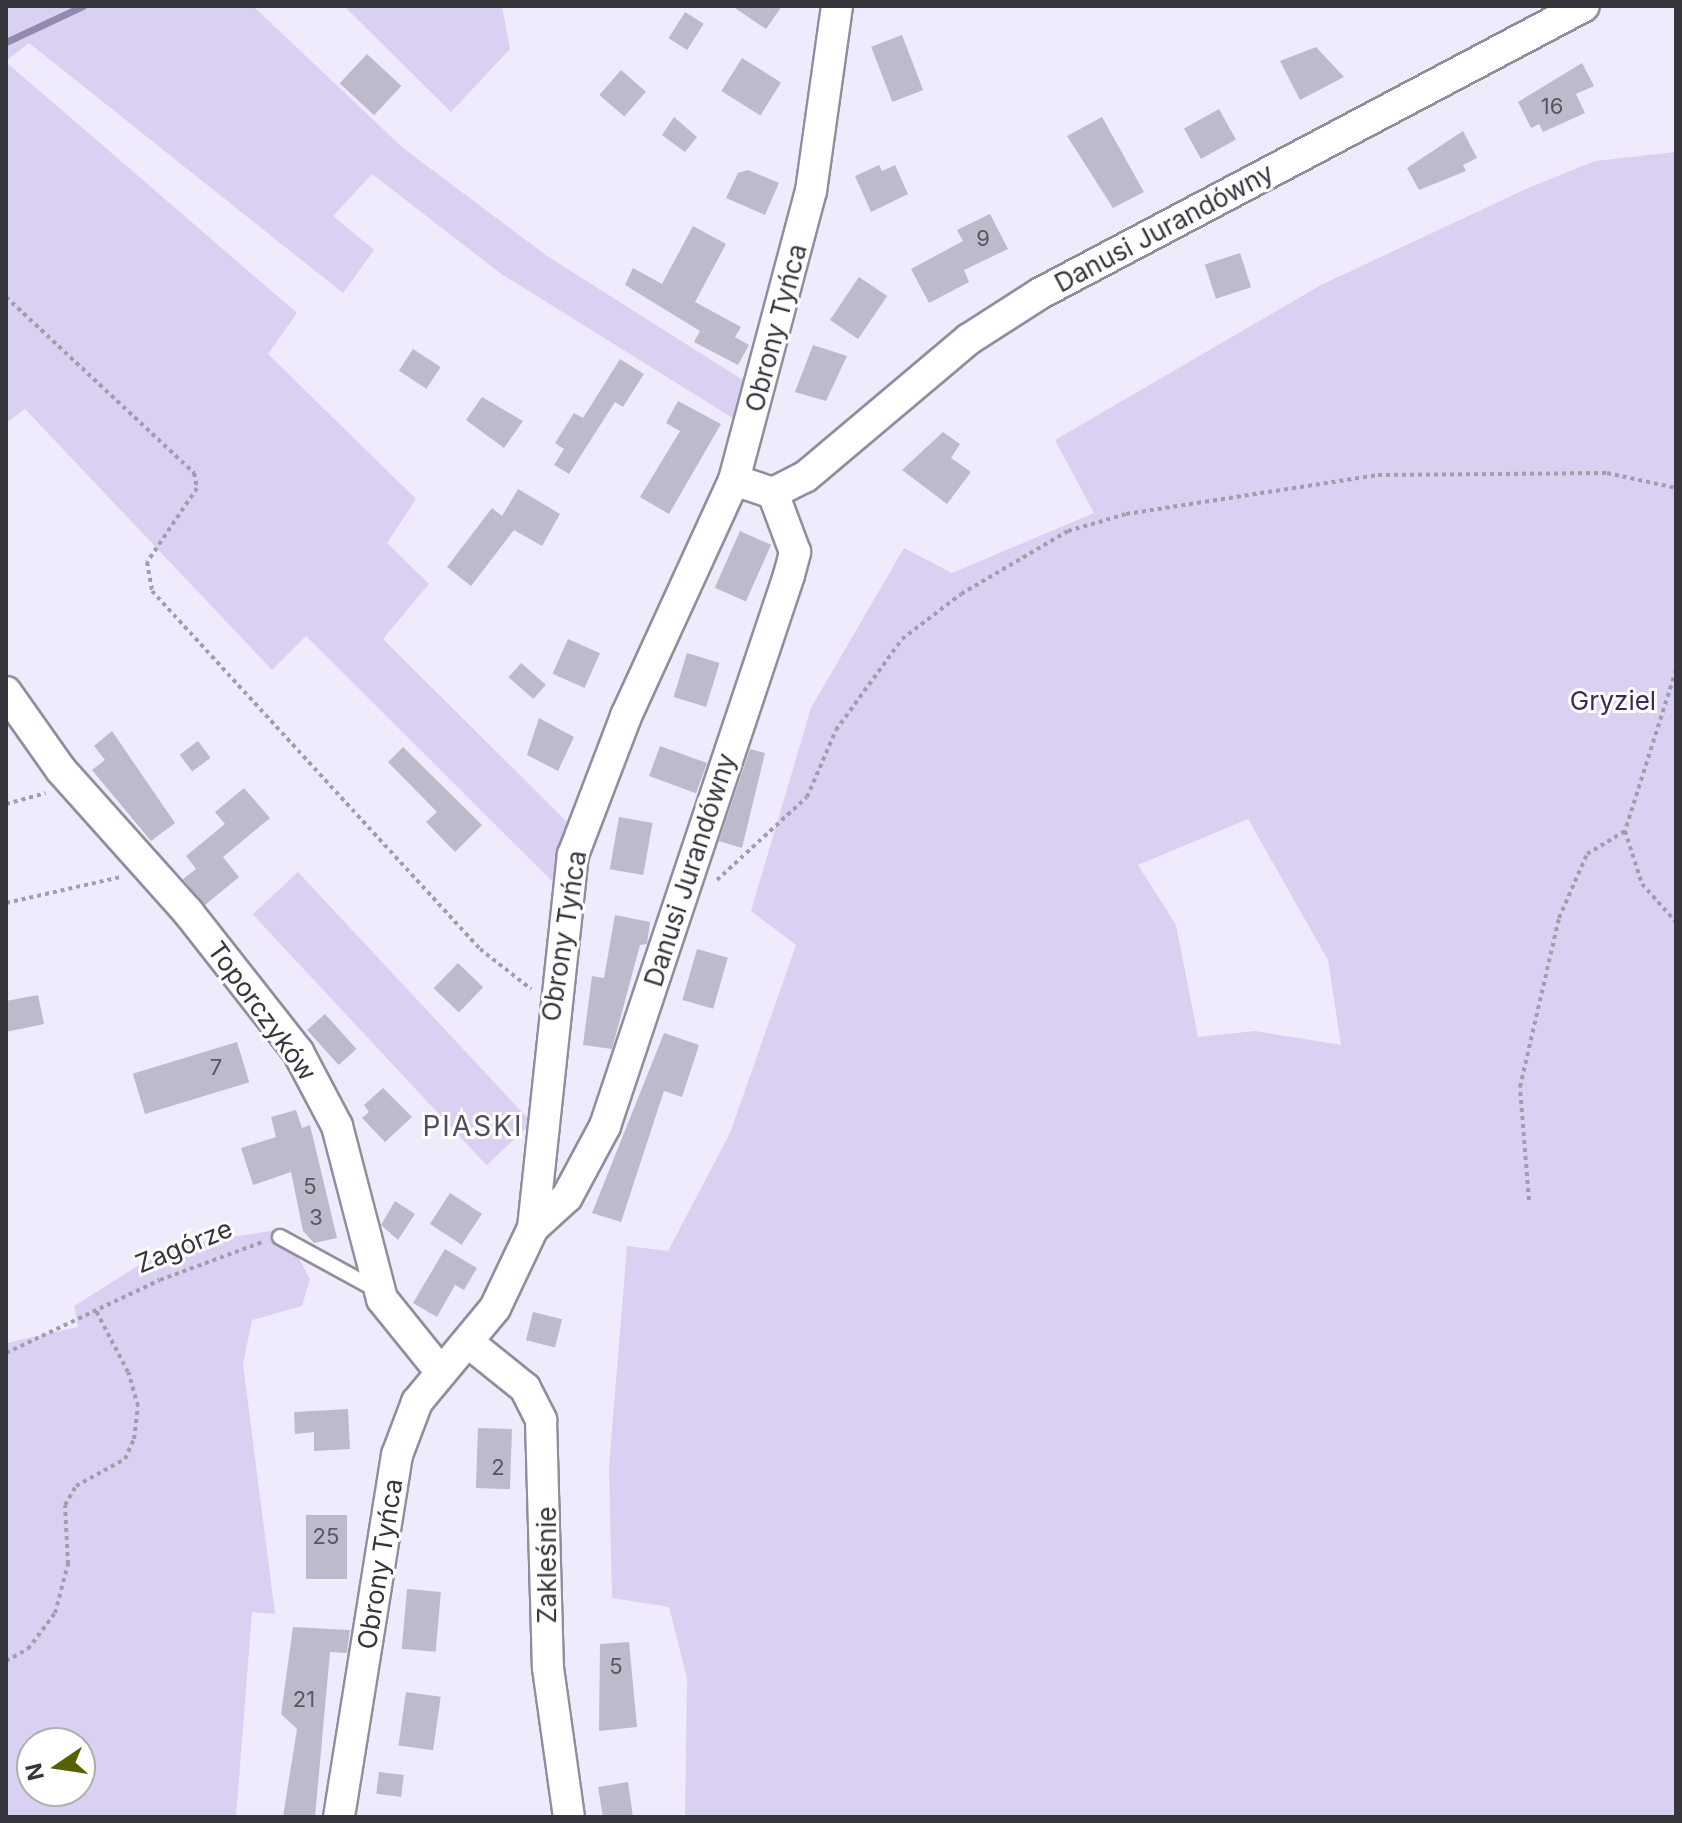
<!DOCTYPE html>
<html>
<head>
<meta charset="utf-8">
<style>
	body { margin:0 }
	#map { position:relative; width:1682px; height:1823px; overflow:hidden; background:#efebfd; font-family:Inter,sans-serif }
	div>[style] { position:absolute }
	[style*='--x'] { left:calc(var(--x)*1px); top:calc(var(--y)*1px); width:calc(var(--w)*1px); rotate:calc(var(--a)*1deg) }
	.green>* { inset:0; background:#d9d0f2; transform-origin:0 0 }
	.stream>* { height:7px; margin:-3.5px; padding:0 3.5px; transform-origin:3.5px; border-radius:3.5px; background:#948ab0 }
	.building>* { inset:0; background:#beb9cb; transform-origin:0 0 }
	.path>* { height:4px; margin-top:-2px; transform-origin:0; background:repeating-linear-gradient(90deg,#a19eab 0 4px,transparent 0 8px) }
	.roads { filter:drop-shadow(2px 0 #918d9d) drop-shadow(-2px 0 #918d9d) drop-shadow(0 2px #918d9d) drop-shadow(0 -2px #918d9d) }
	.service>* { height:14px; margin:-7px; padding:0 7px; transform-origin:7px; border-radius:7px; background:#fff }
	.minor>* { height:30px; margin:-15px; padding:0 15px; transform-origin:15px; border-radius:15px; background:#fff }
	span { translate:-50% -50%; white-space:nowrap; text-align:center; line-height:1.15; -webkit-text-stroke:6px #fff; paint-order:stroke }
	.number-label { font-size:22px; color:#595660 }
	.number-label span { -webkit-text-stroke-width:0 }
	.street-label { font-size:26px; color:#37353c }
	.park-label { font-size:26px; color:#3a295b }
	.neighbourhood-label { font-size:28px; color:#514d5c; letter-spacing:2px }
	.frame { position:absolute; inset:0; border:8px solid #37353c; pointer-events:none }
	.north { position:absolute; left:16px; top:1727px; width:80px; height:80px; box-sizing:border-box; background:#fff; border:2px solid #afaeb1; border-radius:50%; rotate:257deg; font-size:22px; font-weight:700; line-height:32px; text-align:center; color:#37353c }
	.north::after { content:''; display:block; margin:auto; width:28px; height:36px; background:#556000; clip-path:polygon(50% 0,100% 100%,50% 72%,0 100%) }
</style>
</head>
<body>
<div id="map">
	<div class="green">
		<div style="clip-path:polygon(6px 6px,253px 6px,403px 148px,547px 256px,754px 387px,739px 422px,500px 273px,372px 174px,333px 216px,374px 250px,343px 293px,29px 43px,6px 61px)"></div>
		<div style="clip-path:polygon(344px 6px,502px 6px,510px 49px,451px 112px)"></div>
		<div style="clip-path:polygon(6px 62px,297px 313px,268px 354px,416px 499px,387px 543px,429px 584px,383px 639px,570px 825px,556px 885px,306px 636px,272px 670px,25px 409px,6px 423px)"></div>
		<div style="clip-path:polygon(evenodd,1676px 152px,1676px 1817px,685px 1817px,687px 1678px,669px 1607px,612px 1598px,609px 1467px,627px 1246px,668px 1251px,730px 1133px,796px 945px,751px 911px,811px 708px,904px 548px,952px 573px,1094px 513px,1055px 440px,1321px 285px,1528px 188px,1595px 161px,1676px 152px,1248px 819px,1328px 960px,1341px 1045px,1255px 1031px,1198px 1037px,1176px 925px,1138px 865px,1248px 819px)"></div>
		<div style="left:298px;top:872px;width:343px;height:62px;rotate:47deg"></div>
		<div style="clip-path:polygon(evenodd,283px 1229px,310px 1279px,302px 1306px,252px 1320px,243px 1364px,275px 1614px,252px 1612px,236px 1817px,6px 1817px,6px 1343px,78px 1327px,74px 1306px,168px 1247px,283px 1229px,32px 1743px,80px 1743px,80px 1791px,32px 1791px,32px 1743px)"></div>
	</div>
	<div class="stream">
		<div style="--x:6;--y:42;--w:85;--a:-25.1"></div>
	</div>
	<div class="building">
		<div style="clip-path:polygon(732px 6px,782px 6px,766px 29px)"></div>
		<div style="left:685px;top:12px;width:22px;height:31px;rotate:32deg"></div>
		<div style="left:902px;top:35px;width:59px;height:33px;rotate:69deg"></div>
		<div style="clip-path:polygon(1316px 47px,1344px 77px,1300px 100px,1280px 61px)"></div>
		<div style="left:367px;top:54px;width:47px;height:40px;rotate:43deg"></div>
		<div style="left:742px;top:58px;width:46px;height:39px;rotate:32deg"></div>
		<div style="clip-path:polygon(1582px 63px,1594px 86px,1576px 94px,1585px 113px,1543px 132px,1539px 124px,1531px 128px,1518px 102px)"></div>
		<div style="left:621px;top:70px;width:33px;height:33px;rotate:41deg"></div>
		<div style="left:1219px;top:109px;width:35px;height:40px;rotate:61deg"></div>
		<div style="clip-path:polygon(674px 117px,697px 137px,685px 152px,662px 135px)"></div>
		<div style="clip-path:polygon(1102px 117px,1144px 192px,1113px 208px,1067px 136px)"></div>
		<div style="clip-path:polygon(1463px 131px,1477px 158px,1463px 165px,1466px 171px,1419px 190px,1407px 168px)"></div>
		<div style="clip-path:polygon(879px 165px,882px 171px,895px 165px,908px 194px,871px 212px,855px 176px)"></div>
		<div style="clip-path:polygon(748px 170px,779px 183px,765px 215px,726px 198px,738px 173px)"></div>
		<div style="clip-path:polygon(990px 214px,1008px 249px,964px 270px,969px 282px,929px 303px,911px 269px,963px 241px,957px 230px)"></div>
		<div style="clip-path:polygon(693px 226px,726px 244px,695px 302px,741px 327px,735px 337px,749px 345px,738px 365px,694px 342px,700px 331px,625px 285px,633px 268px,662px 284px)"></div>
		<div style="left:1240px;top:253px;width:36px;height:37px;rotate:72deg"></div>
		<div style="left:859px;top:277px;width:34px;height:52px;rotate:34deg"></div>
		<div style="clip-path:polygon(813px 345px,847px 356px,826px 401px,795px 392px)"></div>
		<div style="left:413px;top:349px;width:33px;height:26px;rotate:33deg"></div>
		<div style="clip-path:polygon(620px 359px,644px 374px,623px 407px,615px 402px,569px 474px,554px 465px,564px 449px,555px 443px,574px 413px,583px 418px)"></div>
		<div style="clip-path:polygon(482px 397px,523px 421px,504px 448px,466px 420px)"></div>
		<div style="clip-path:polygon(678px 401px,721px 424px,669px 514px,640px 497px,680px 431px,666px 423px)"></div>
		<div style="clip-path:polygon(943px 432px,960px 444px,951px 458px,971px 472px,947px 504px,902px 470px)"></div>
		<div style="clip-path:polygon(518px 489px,560px 514px,542px 546px,514px 530px,471px 586px,447px 567px,492px 508px,502px 516px)"></div>
		<div style="left:740px;top:531px;width:34px;height:62px;rotate:24deg"></div>
		<div style="left:568px;top:639px;width:35px;height:38px;rotate:24deg"></div>
		<div style="left:687px;top:653px;width:34px;height:46px;rotate:17deg"></div>
		<div style="left:521px;top:663px;width:33px;height:19px;rotate:41deg"></div>
		<div style="clip-path:polygon(539px 718px,574px 737px,558px 771px,527px 755px)"></div>
		<div style="clip-path:polygon(112px 731px,175px 823px,151px 841px,92px 770px,105px 760px,94px 746px)"></div>
		<div style="left:198px;top:741px;width:21px;height:23px;rotate:53deg"></div>
		<div style="left:660px;top:746px;width:50px;height:32px;rotate:20deg"></div>
		<div style="clip-path:polygon(403px 747px,482px 825px,455px 852px,426px 822px,437px 812px,388px 762px)"></div>
		<div style="clip-path:polygon(750px 749px,765px 753px,742px 848px,719px 841px)"></div>
		<div style="clip-path:polygon(244px 788px,270px 818px,223px 857px,239px 877px,205px 905px,183px 879px,196px 869px,186px 856px,225px 824px,215px 812px)"></div>
		<div style="left:619px;top:817px;width:34px;height:53px;rotate:10deg"></div>
		<div style="clip-path:polygon(615px 915px,650px 922px,647px 944px,640px 945px,612px 1049px,583px 1045px,592px 976px,604px 978px)"></div>
		<div style="left:697px;top:949px;width:32px;height:53px;rotate:16deg"></div>
		<div style="left:458px;top:963px;width:35px;height:35px;rotate:44deg"></div>
		<div style="clip-path:polygon(38px 995px,44px 1024px,6px 1032px,6px 1001px)"></div>
		<div style="left:325px;top:1014px;width:47px;height:24px;rotate:48deg"></div>
		<div style="clip-path:polygon(664px 1033px,699px 1045px,682px 1097px,664px 1091px,621px 1222px,592px 1213px)"></div>
		<div style="left:237px;top:1042px;width:42px;height:109px;rotate:73deg"></div>
		<div style="clip-path:polygon(383px 1088px,412px 1117px,385px 1142px,362px 1118px,369px 1112px,364px 1105px)"></div>
		<div style="clip-path:polygon(296px 1110px,302px 1128px,310px 1125px,337px 1238px,314px 1243px,303px 1231px,291px 1172px,253px 1185px,241px 1148px,276px 1137px,271px 1117px)"></div>
		<div style="left:450px;top:1193px;width:38px;height:37px;rotate:33deg"></div>
		<div style="clip-path:polygon(395px 1201px,415px 1214px,398px 1240px,381px 1225px)"></div>
		<div style="clip-path:polygon(445px 1249px,477px 1268px,464px 1290px,455px 1285px,437px 1317px,413px 1303px)"></div>
		<div style="left:533px;top:1312px;width:30px;height:29px;rotate:14deg"></div>
		<div style="clip-path:polygon(348px 1409px,350px 1449px,314px 1451px,314px 1432px,295px 1434px,294px 1412px)"></div>
		<div style="left:478px;top:1428px;width:34px;height:60px;rotate:2deg"></div>
		<div style="left:306px;top:1515px;width:41px;height:64px"></div>
		<div style="left:407px;top:1589px;width:34px;height:60px;rotate:5deg"></div>
		<div style="clip-path:polygon(293px 1627px,350px 1630px,347px 1653px,330px 1652px,315px 1817px,283px 1817px,297px 1729px,281px 1714px)"></div>
		<div style="clip-path:polygon(629px 1642px,637px 1727px,599px 1731px,600px 1644px)"></div>
		<div style="left:406px;top:1692px;width:35px;height:54px;rotate:8deg"></div>
		<div style="left:379px;top:1772px;width:25px;height:22px;rotate:7deg"></div>
		<div style="clip-path:polygon(628px 1782px,633px 1817px,603px 1817px,598px 1787px)"></div>
	</div>
	<div class="path">
		<div style="--x:6;--y:297;--w:258;--a:43.1"></div>
		<div style="--x:194;--y:473;--w:15;--a:79"></div>
		<div style="--x:197;--y:488;--w:89;--a:124"></div>
		<div style="--x:147;--y:562;--w:29;--a:80"></div>
		<div style="--x:152;--y:591;--w:486;--a:47.5"></div>
		<div style="--x:480;--y:949;--w:65;--a:38.1"></div>
		<div style="--x:1676;--y:670;--w:169;--a:107.6"></div>
		<div style="--x:1625;--y:831;--w:56;--a:72.2"></div>
		<div style="--x:1642;--y:884;--w:51;--a:48.2"></div>
		<div style="--x:6;--y:804;--w:41;--a:-15.4"></div>
		<div style="--x:717;--y:880;--w:122;--a:-42.7"></div>
		<div style="--x:807;--y:797;--w:73;--a:-66.6"></div>
		<div style="--x:836;--y:730;--w:112;--a:-54"></div>
		<div style="--x:902;--y:639;--w:74;--a:-37.3"></div>
		<div style="--x:961;--y:594;--w:124;--a:-30.5"></div>
		<div style="--x:1068;--y:531;--w:60;--a:-16.3"></div>
		<div style="--x:1126;--y:514;--w:255;--a:-8.8"></div>
		<div style="--x:1378;--y:475;--w:229;--a:-0.5"></div>
		<div style="--x:1607;--y:473;--w:71;--a:12.3"></div>
		<div style="--x:6;--y:903;--w:117;--a:-12.8"></div>
		<div style="--x:1529;--y:1200;--w:113;--a:-94.6"></div>
		<div style="--x:1520;--y:1087;--w:173;--a:-77"></div>
		<div style="--x:1559;--y:918;--w:70;--a:-66.4"></div>
		<div style="--x:1587;--y:854;--w:44;--a:-31.2"></div>
		<div style="--x:6;--y:1353;--w:170;--a:-25.4"></div>
		<div style="--x:160;--y:1280;--w:109;--a:-20.4"></div>
		<div style="--x:6;--y:1661;--w:25;--a:-29"></div>
		<div style="--x:28;--y:1649;--w:45;--a:-53.1"></div>
		<div style="--x:55;--y:1613;--w:51;--a:-75.1"></div>
		<div style="--x:68;--y:1564;--w:59;--a:-92.9"></div>
		<div style="--x:65;--y:1505;--w:22;--a:-60"></div>
		<div style="--x:76;--y:1486;--w:56;--a:-28.9"></div>
		<div style="--x:125;--y:1459;--w:22;--a:-66"></div>
		<div style="--x:134;--y:1439;--w:33;--a:-83"></div>
		<div style="--x:138;--y:1406;--w:35;--a:-106"></div>
		<div style="--x:128;--y:1372;--w:71;--a:-117.6"></div>
	</div>
	<div class="roads">
		<div class="service">
			<div style="--x:280;--y:1237;--w:111;--a:28.7"></div>
		</div>
		<div class="minor">
			<div style="--x:734;--y:480;--w:41;--a:18.4"></div>
			<div style="--x:773;--y:493;--w:36;--a:-27"></div>
			<div style="--x:805;--y:477;--w:214;--a:-40.1"></div>
			<div style="--x:969;--y:339;--w:83;--a:-32.7"></div>
			<div style="--x:1039;--y:294;--w:616;--a:-27.85"></div>
			<div style="--x:6;--y:692;--w:95;--a:54.8"></div>
			<div style="--x:61;--y:770;--w:191;--a:48.2"></div>
			<div style="--x:188;--y:912;--w:178;--a:51.8"></div>
			<div style="--x:298;--y:1052;--w:84;--a:62.2"></div>
			<div style="--x:337;--y:1126;--w:179;--a:75.4"></div>
			<div style="--x:382;--y:1299;--w:92;--a:51.1"></div>
			<div style="--x:533;--y:1228;--w:46;--a:-42.4"></div>
			<div style="--x:567;--y:1197;--w:81;--a:-61.8"></div>
			<div style="--x:605;--y:1126;--w:581;--a:-71.53"></div>
			<div style="--x:789;--y:575;--w:24;--a:-75"></div>
			<div style="--x:795;--y:552;--w:63;--a:-110.4"></div>
			<div style="--x:469;--y:1343;--w:72;--a:38.8"></div>
			<div style="--x:525;--y:1388;--w:36;--a:63"></div>
			<div style="--x:541;--y:1420;--w:248;--a:88.4"></div>
			<div style="--x:548;--y:1668;--w:150;--a:82"></div>
			<div style="--x:339;--y:1817;--w:367;--a:-80.9"></div>
			<div style="--x:397;--y:1455;--w:57;--a:-69.3"></div>
			<div style="--x:417;--y:1402;--w:122;--a:-50.3"></div>
			<div style="--x:495;--y:1308;--w:89;--a:-64.6"></div>
			<div style="--x:533;--y:1228;--w:375;--a:-83.9"></div>
			<div style="--x:573;--y:855;--w:149;--a:-69.1"></div>
			<div style="--x:626;--y:716;--w:260;--a:-65.4"></div>
			<div style="--x:734;--y:480;--w:299;--a:-75.1"></div>
			<div style="--x:811;--y:191;--w:187;--a:-82"></div>
		</div>
	</div>
	<div class="number-label">
		<span style="left:1552px;top:107px">16</span>
		<span style="left:983px;top:239px">9</span>
		<span style="left:216px;top:1068px">7</span>
		<span style="left:310px;top:1187px">5</span>
		<span style="left:316px;top:1218px">3</span>
		<span style="left:498px;top:1468px">2</span>
		<span style="left:326px;top:1537px">25</span>
		<span style="left:616px;top:1667px">5</span>
		<span style="left:304px;top:1700px">21</span>
	</div>
	<div class="street-label">
		<span style="left:1164px;top:228px;rotate:-28deg">Danusi Jurandówny</span>
		<span style="left:776px;top:328px;rotate:-75deg">Obrony Tyńca</span>
		<span style="left:690px;top:870px;rotate:-72deg">Danusi Jurandówny</span>
		<span style="left:564px;top:936px;rotate:-81deg">Obrony Tyńca</span>
		<span style="left:262px;top:1011px;rotate:54deg">Toporczyków</span>
		<span style="left:184px;top:1246px;rotate:-22deg">Zagórze</span>
		<span style="left:380px;top:1564px;rotate:-81deg">Obrony Tyńca</span>
		<span style="left:547px;top:1565px;rotate:-90deg">Zakleśnie</span>
	</div>
	<div class="park-label">
		<span style="left:1613px;top:701px">Gryziel</span>
	</div>
	<div class="neighbourhood-label">
		<span style="left:473px;top:1126px">PIASKI</span>
	</div>
	<div class="frame"></div>
	<div class="north">N</div>
</div>
</body>
</html>
